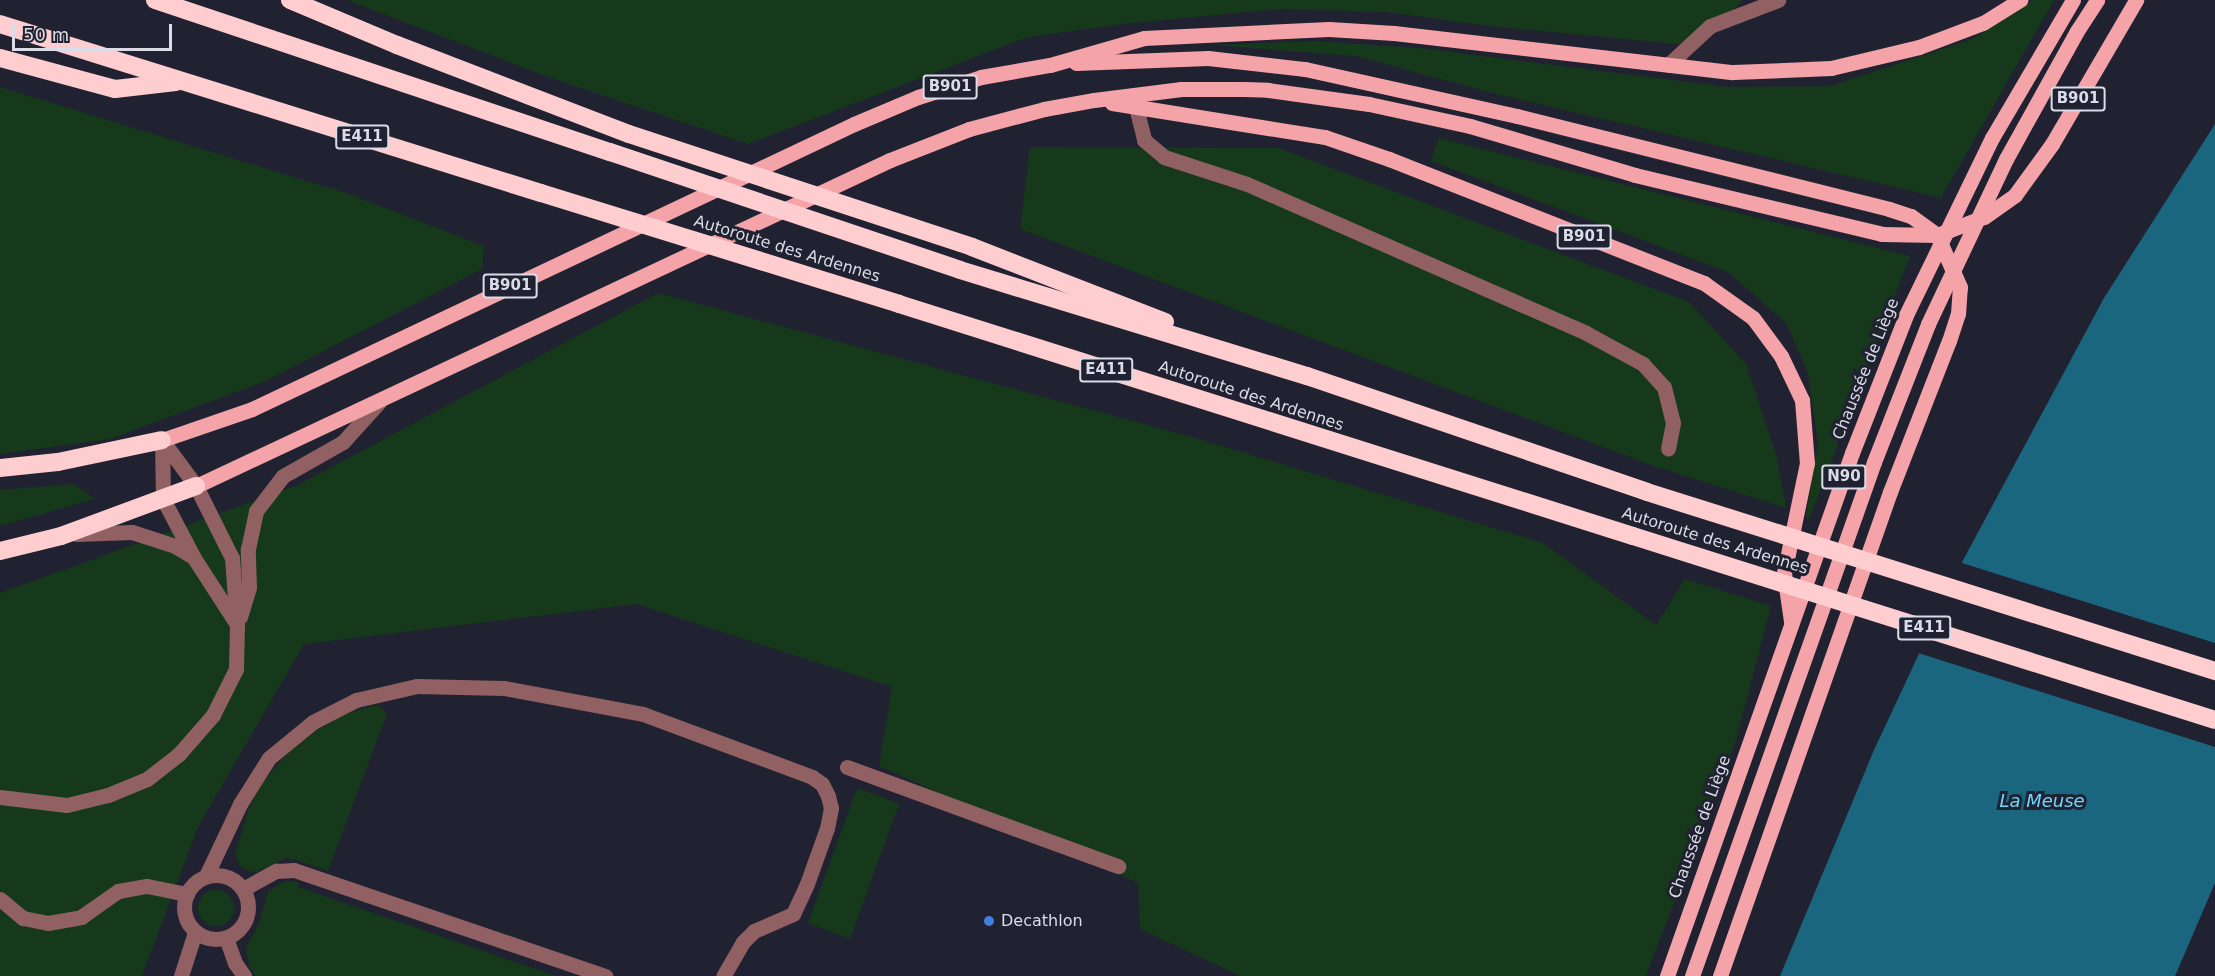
<!DOCTYPE html>
<html>
<head>
<meta charset="utf-8">
<style>
	body { margin:0 }
	#map { position:relative; width:2215px; height:976px; overflow:hidden; background:#212231; font-family:"DejaVu Sans",sans-serif }
	div>[style] { position:absolute }
	[style*='--x'] { left:calc(var(--x)*1px); top:calc(var(--y)*1px); width:calc(var(--w)*1px); rotate:calc(var(--a)*1deg) }
	.green>* { inset:0; background:#15391a; transform-origin:0 0 }
	.round { border-radius:50% }
	.water>* { inset:0; background:#1a667f }
	.pier>* { inset:0; background:#212231 }
	.minor>* { height:15px; margin:-7.5px; padding:0 7.5px; transform-origin:7.5px; border-radius:7.5px; background:#906063 }
	.minor>.ring { margin:-7.5px; padding:0; box-sizing:content-box; background:none; border:15px solid #906063; border-radius:50% }
	.major>* { height:15px; margin:-7.5px; padding:0 7.5px; transform-origin:7.5px; border-radius:7.5px; background:#f4a3a9 }
	.highway>* { height:18px; margin:-9px; padding:0 9px; transform-origin:9px; border-radius:9px; background:#fecdcf }
	.major-bridge>* { height:15px; margin:-7.5px; padding:0 7.5px; transform-origin:7.5px; border-radius:7.5px; background:#f4a3a9 }
	.highway-bridge>* { height:18px; margin:-9px; padding:0 9px; transform-origin:9px; border-radius:9px; background:#fecdcf }
	.dots>* { width:16px; height:16px; translate:-50% -50%; box-sizing:border-box; border:3px solid #212231; border-radius:50% }
	span { translate:-50% -50%; white-space:nowrap; text-align:center; line-height:1.15; -webkit-text-stroke:6px #212231; paint-order:stroke }
	.shield-label span { padding:2px 4px; background:#212231; border:2px solid; border-radius:4px; -webkit-text-stroke-width:0 }
	.shield-label { font-size:15px; color:#dbdce7; font-weight:700 }
	.street-label { font-size:16px; color:#dbdce7 }
	.poi-label { font-size:16px; color:#dbdce7 }
	.left { translate:0 -50%; text-align:left }
	.water-label { font-size:18px; color:#70d8fe; font-style:italic }
	.scale { position:absolute; left:12px; top:24px; width:160px; height:27px; box-sizing:border-box; border:3px solid #dbdce7; border-top:0; padding-left:8px; font-size:18px; line-height:21px; white-space:nowrap; color:#dbdce7; -webkit-text-stroke:4px #212231; paint-order:stroke }
</style>
</head>
<body>
<div id="map">
	<div class="green">
		<div style="clip-path:polygon(347px 0,1743px 0,1697px 46px,1489px 26px,1386px 12px,1280px 9px,1131px 23px,1028px 37px,748px 144px,548px 77px)"></div>
		<div style="clip-path:polygon(2033px 0,2054px 0,1941px 198px,1488px 92px,1356px 56px,1212px 45px,1315px 41px,1419px 48px,1728px 87px,1830px 86px,1973px 39px)"></div>
		<div style="clip-path:polygon(0 87px,346px 193px,484px 246px,482px 269px,266px 381px,110px 439px,0 454px)"></div>
		<div style="clip-path:polygon(1439px 138px,1910px 256px,1809px 520px,1806px 515px,1818px 444px,1808px 374px,1787px 324px,1728px 272px,1431px 161px)"></div>
		<div style="clip-path:polygon(1030px 147px,1278px 148px,1689px 302px,1746px 364px,1777px 458px,1786px 508px,1654px 466px,1020px 229px)"></div>
		<div style="clip-path:polygon(658px 293px,1192px 437px,1543px 543px,1656px 625px,1685px 579px,1771px 606px,1736px 740px,1646px 976px,1240px 976px,1140px 929px,1138px 883px,879px 766px,892px 687px,636px 604px,304px 644px,198px 827px,142px 976px,0 976px,0 593px,298px 485px)"></div>
		<div style="clip-path:polygon(74px 484px,95px 499px,0 526px,0 490px)"></div>
		<div style="clip-path:polygon(372px 706px,380px 706px,387px 714px,328px 871px,294px 859px,286px 858px,257px 872px,248px 871px,240px 865px,235px 854px,249px 807px,265px 779px,287px 754px,315px 731px,346px 714px)"></div>
		<div style="left:857px;top:788px;width:45px;height:144px;rotate:20deg"></div>
		<div style="clip-path:polygon(286px 881px,299px 882px,298px 887px,556px 976px,256px 976px,249px 967px,246px 948px,259px 923px,268px 891px)"></div>
		<div class="round" style="left:198px;top:890px;width:36px;height:36px"></div>
	</div>
	<div class="water">
		<div style="clip-path:polygon(2215px 124px,2215px 883px,2175px 976px,1780px 976px,1874px 750px,1961px 564px,2104px 298px)"></div>
	</div>
	<div class="pier">
		<div style="clip-path:polygon(1959px 562px,2215px 643px,2215px 747px,1915px 652px)"></div>
	</div>
	<div class="minor">
		<div style="--x:1668;--y:65;--w:57;--a:-42.9"></div>
		<div style="--x:1710;--y:26;--w:73;--a:-20.9"></div>
		<div style="--x:1136;--y:107;--w:34;--a:76"></div>
		<div style="--x:1144;--y:140;--w:26;--a:40"></div>
		<div style="--x:1164;--y:157;--w:87;--a:18"></div>
		<div style="--x:1247;--y:184;--w:370;--a:23.7"></div>
		<div style="--x:1586;--y:333;--w:65;--a:28.5"></div>
		<div style="--x:1643;--y:364;--w:31;--a:48"></div>
		<div style="--x:1664;--y:387;--w:37;--a:76"></div>
		<div style="--x:1673;--y:423;--w:26;--a:101"></div>
		<div style="--x:162;--y:440;--w:59;--a:89"></div>
		<div style="--x:163;--y:499;--w:67;--a:62.3"></div>
		<div style="--x:194;--y:558;--w:77;--a:57.1"></div>
		<div style="--x:76;--y:534;--w:56;--a:-2"></div>
		<div style="--x:132;--y:532;--w:45;--a:18"></div>
		<div style="--x:175;--y:546;--w:21;--a:31"></div>
		<div style="--x:240;--y:617;--w:31;--a:-73"></div>
		<div style="--x:249;--y:587;--w:38;--a:-92"></div>
		<div style="--x:248;--y:549;--w:39;--a:-78"></div>
		<div style="--x:256;--y:511;--w:44;--a:-52.4"></div>
		<div style="--x:283;--y:476;--w:69;--a:-29.5"></div>
		<div style="--x:343;--y:442;--w:54;--a:-48"></div>
		<div style="--x:847;--y:767;--w:289;--a:20.1"></div>
		<div style="--x:0;--y:797;--w:67;--a:6.8"></div>
		<div style="--x:67;--y:805;--w:42;--a:-13.7"></div>
		<div style="--x:108;--y:795;--w:42;--a:-22.3"></div>
		<div style="--x:147;--y:779;--w:41;--a:-38"></div>
		<div style="--x:179;--y:754;--w:52;--a:-48.9"></div>
		<div style="--x:213;--y:715;--w:51;--a:-63.4"></div>
		<div style="--x:236;--y:669;--w:43;--a:-88.7"></div>
		<div style="--x:237;--y:626;--w:68;--a:-94.2"></div>
		<div style="--x:232;--y:558;--w:80;--a:-116.6"></div>
		<div style="--x:196;--y:486;--w:57;--a:-126.5"></div>
		<div class="ring" style="left:184px;top:875px;width:49px;height:49px"></div>
		<div style="--x:206;--y:876;--w:80;--a:-64.7"></div>
		<div style="--x:240;--y:804;--w:54;--a:-57.8"></div>
		<div style="--x:269;--y:758;--w:57;--a:-39.3"></div>
		<div style="--x:313;--y:722;--w:48;--a:-27.1"></div>
		<div style="--x:356;--y:700;--w:63;--a:-12.9"></div>
		<div style="--x:417;--y:686;--w:87;--a:1.3"></div>
		<div style="--x:504;--y:688;--w:141;--a:10.6"></div>
		<div style="--x:643;--y:714;--w:180;--a:20.4"></div>
		<div style="--x:812;--y:777;--w:12;--a:35"></div>
		<div style="--x:822;--y:784;--w:13;--a:63"></div>
		<div style="--x:828;--y:796;--w:12;--a:76"></div>
		<div style="--x:831;--y:808;--w:20;--a:101"></div>
		<div style="--x:827;--y:828;--w:59;--a:109.7"></div>
		<div style="--x:807;--y:884;--w:33;--a:115"></div>
		<div style="--x:793;--y:914;--w:43;--a:156.4"></div>
		<div style="--x:754;--y:931;--w:16;--a:135"></div>
		<div style="--x:743;--y:942;--w:39;--a:120"></div>
		<div style="--x:243;--y:889;--w:38;--a:-29"></div>
		<div style="--x:276;--y:871;--w:18;--a:-3"></div>
		<div style="--x:294;--y:870;--w:329;--a:18.8"></div>
		<div style="--x:0;--y:899;--w:30;--a:40"></div>
		<div style="--x:23;--y:918;--w:25;--a:11"></div>
		<div style="--x:48;--y:923;--w:34;--a:-10"></div>
		<div style="--x:81;--y:917;--w:45;--a:-35.1"></div>
		<div style="--x:118;--y:891;--w:29;--a:-10"></div>
		<div style="--x:147;--y:886;--w:41;--a:11.3"></div>
		<div style="--x:226;--y:938;--w:27;--a:70"></div>
		<div style="--x:235;--y:963;--w:16;--a:55"></div>
		<div style="--x:181;--y:976;--w:46;--a:-72.3"></div>
	</div>
	<div class="major">
		<div style="--x:1076;--y:63;--w:132;--a:-2.2"></div>
		<div style="--x:1208;--y:58;--w:98;--a:6.5"></div>
		<div style="--x:1305;--y:69;--w:217;--a:12.5"></div>
		<div style="--x:1517;--y:116;--w:383;--a:14"></div>
		<div style="--x:1889;--y:209;--w:23;--a:18"></div>
		<div style="--x:1911;--y:216;--w:32;--a:36"></div>
		<div style="--x:1112;--y:103;--w:216;--a:9.1"></div>
		<div style="--x:1325;--y:137;--w:68;--a:19"></div>
		<div style="--x:1389;--y:159;--w:339;--a:21.5"></div>
		<div style="--x:1704;--y:283;--w:60;--a:35.5"></div>
		<div style="--x:1753;--y:318;--w:47;--a:53.6"></div>
		<div style="--x:1781;--y:356;--w:49;--a:64.5"></div>
		<div style="--x:1802;--y:400;--w:63;--a:85.5"></div>
		<div style="--x:1807;--y:463;--w:112;--a:101.8"></div>
		<div style="--x:1784;--y:573;--w:49;--a:81.7"></div>
		<div style="--x:2015;--y:195;--w:63;--a:-54"></div>
		<div style="--x:2052;--y:144;--w:167;--a:-59.7"></div>
		<div style="--x:162;--y:440;--w:95;--a:-19"></div>
		<div style="--x:252;--y:409;--w:666;--a:-25.33"></div>
		<div style="--x:854;--y:124;--w:69;--a:-22.9"></div>
		<div style="--x:918;--y:97;--w:66;--a:-17.6"></div>
		<div style="--x:981;--y:77;--w:70;--a:-9.9"></div>
		<div style="--x:1050;--y:65;--w:98;--a:-16"></div>
		<div style="--x:1144;--y:38;--w:185;--a:-2.8"></div>
		<div style="--x:1329;--y:29;--w:65;--a:3.5"></div>
		<div style="--x:1394;--y:33;--w:341;--a:6.6"></div>
		<div style="--x:1733;--y:72;--w:98;--a:-2.3"></div>
		<div style="--x:1831;--y:68;--w:90;--a:-13.4"></div>
		<div style="--x:1919;--y:47;--w:68;--a:-20.6"></div>
		<div style="--x:1983;--y:23;--w:44;--a:-31.9"></div>
		<div style="--x:196;--y:486;--w:767;--a:-25.16"></div>
		<div style="--x:890;--y:160;--w:85;--a:-21.4"></div>
		<div style="--x:969;--y:129;--w:78;--a:-14.9"></div>
		<div style="--x:1044;--y:109;--w:51;--a:-10.2"></div>
		<div style="--x:1094;--y:100;--w:88;--a:-7.2"></div>
		<div style="--x:1181;--y:89;--w:63;--a:0"></div>
		<div style="--x:1244;--y:89;--w:24;--a:2"></div>
		<div style="--x:1268;--y:90;--w:102;--a:7.9"></div>
		<div style="--x:1369;--y:104;--w:103;--a:12.3"></div>
		<div style="--x:1470;--y:126;--w:172;--a:16.5"></div>
		<div style="--x:1635;--y:175;--w:254;--a:13.4"></div>
		<div style="--x:1882;--y:234;--w:55;--a:1"></div>
		<div style="--x:1667;--y:976;--w:555;--a:-70.52"></div>
		<div style="--x:1852;--y:453;--w:148;--a:-68.6"></div>
		<div style="--x:1906;--y:315;--w:197;--a:-64.1"></div>
		<div style="--x:1992;--y:138;--w:160;--a:-59.6"></div>
		<div style="--x:1692;--y:976;--w:545;--a:-70.5"></div>
		<div style="--x:1874;--y:462;--w:148;--a:-68.6"></div>
		<div style="--x:1928;--y:324;--w:183;--a:-64.7"></div>
		<div style="--x:2006;--y:159;--w:146;--a:-61"></div>
		<div style="--x:2077;--y:31;--w:37;--a:-57"></div>
		<div style="--x:1720;--y:976;--w:513;--a:-70.65"></div>
		<div style="--x:1890;--y:492;--w:162;--a:-68.7"></div>
		<div style="--x:1949;--y:341;--w:28;--a:-72"></div>
		<div style="--x:1958;--y:314;--w:27;--a:-86"></div>
	</div>
	<div class="highway">
		<div style="--x:155;--y:0;--w:480;--a:18.5"></div>
		<div style="--x:290;--y:0;--w:116;--a:22.8"></div>
		<div style="--x:397;--y:45;--w:248;--a:21"></div>
		<div style="--x:0;--y:24;--w:567;--a:17.35"></div>
		<div style="--x:0;--y:58;--w:119;--a:15.1"></div>
		<div style="--x:115;--y:89;--w:61;--a:-6.5"></div>
		<div style="--x:972;--y:247;--w:207;--a:21.2"></div>
		<div style="--x:960;--y:270;--w:363;--a:17"></div>
		<div style="--x:1307;--y:376;--w:359;--a:18.8"></div>
		<div style="--x:899;--y:304;--w:770;--a:17.54"></div>
		<div style="--x:0;--y:468;--w:58;--a:-5.9"></div>
		<div style="--x:58;--y:462;--w:106;--a:-11.9"></div>
		<div style="--x:0;--y:551;--w:63;--a:-13.8"></div>
		<div style="--x:61;--y:536;--w:144;--a:-20.3"></div>
	</div>
	<div class="major-bridge">
		<div style="--x:1960;--y:287;--w:57;--a:-113.9"></div>
		<div style="--x:1937;--y:235;--w:50;--a:-21"></div>
		<div style="--x:1984;--y:217;--w:38;--a:-35"></div>
	</div>
	<div class="highway-bridge">
		<div style="--x:629;--y:134;--w:361;--a:18.2"></div>
		<div style="--x:610;--y:152;--w:369;--a:18.6"></div>
		<div style="--x:541;--y:193;--w:375;--a:17.2"></div>
		<div style="--x:1647;--y:492;--w:596;--a:17.49"></div>
		<div style="--x:1633;--y:536;--w:610;--a:17.54"></div>
	</div>
	<div class="dots">
		<div style="left:989px;top:921px;background:#3f7fe0"></div>
	</div>
	<div class="shield-label">
		<span style="left:950px;top:87px">B901</span>
		<span style="left:2078px;top:99px">B901</span>
		<span style="left:362px;top:137px">E411</span>
		<span style="left:1584px;top:237px">B901</span>
		<span style="left:510px;top:286px">B901</span>
		<span style="left:1106px;top:370px">E411</span>
		<span style="left:1844px;top:477px">N90</span>
		<span style="left:1924px;top:628px">E411</span>
	</div>
	<div class="street-label">
		<span style="left:787px;top:249px;rotate:17deg">Autoroute des Ardennes</span>
		<span style="left:1866px;top:369px;rotate:-68deg">Chaussée de Liège</span>
		<span style="left:1251px;top:396px;rotate:18deg">Autoroute des Ardennes</span>
		<span style="left:1715px;top:541px;rotate:17deg">Autoroute des Ardennes</span>
		<span style="left:1700px;top:827px;rotate:-70deg">Chaussée de Liège</span>
	</div>
	<div class="poi-label">
		<span class="left" style="left:1001px;top:921px">Decathlon</span>
	</div>
	<div class="water-label">
		<span style="left:2042px;top:801px">La Meuse</span>
	</div>
	<div class="scale">50 m</div>
</div>
</body>
</html>
